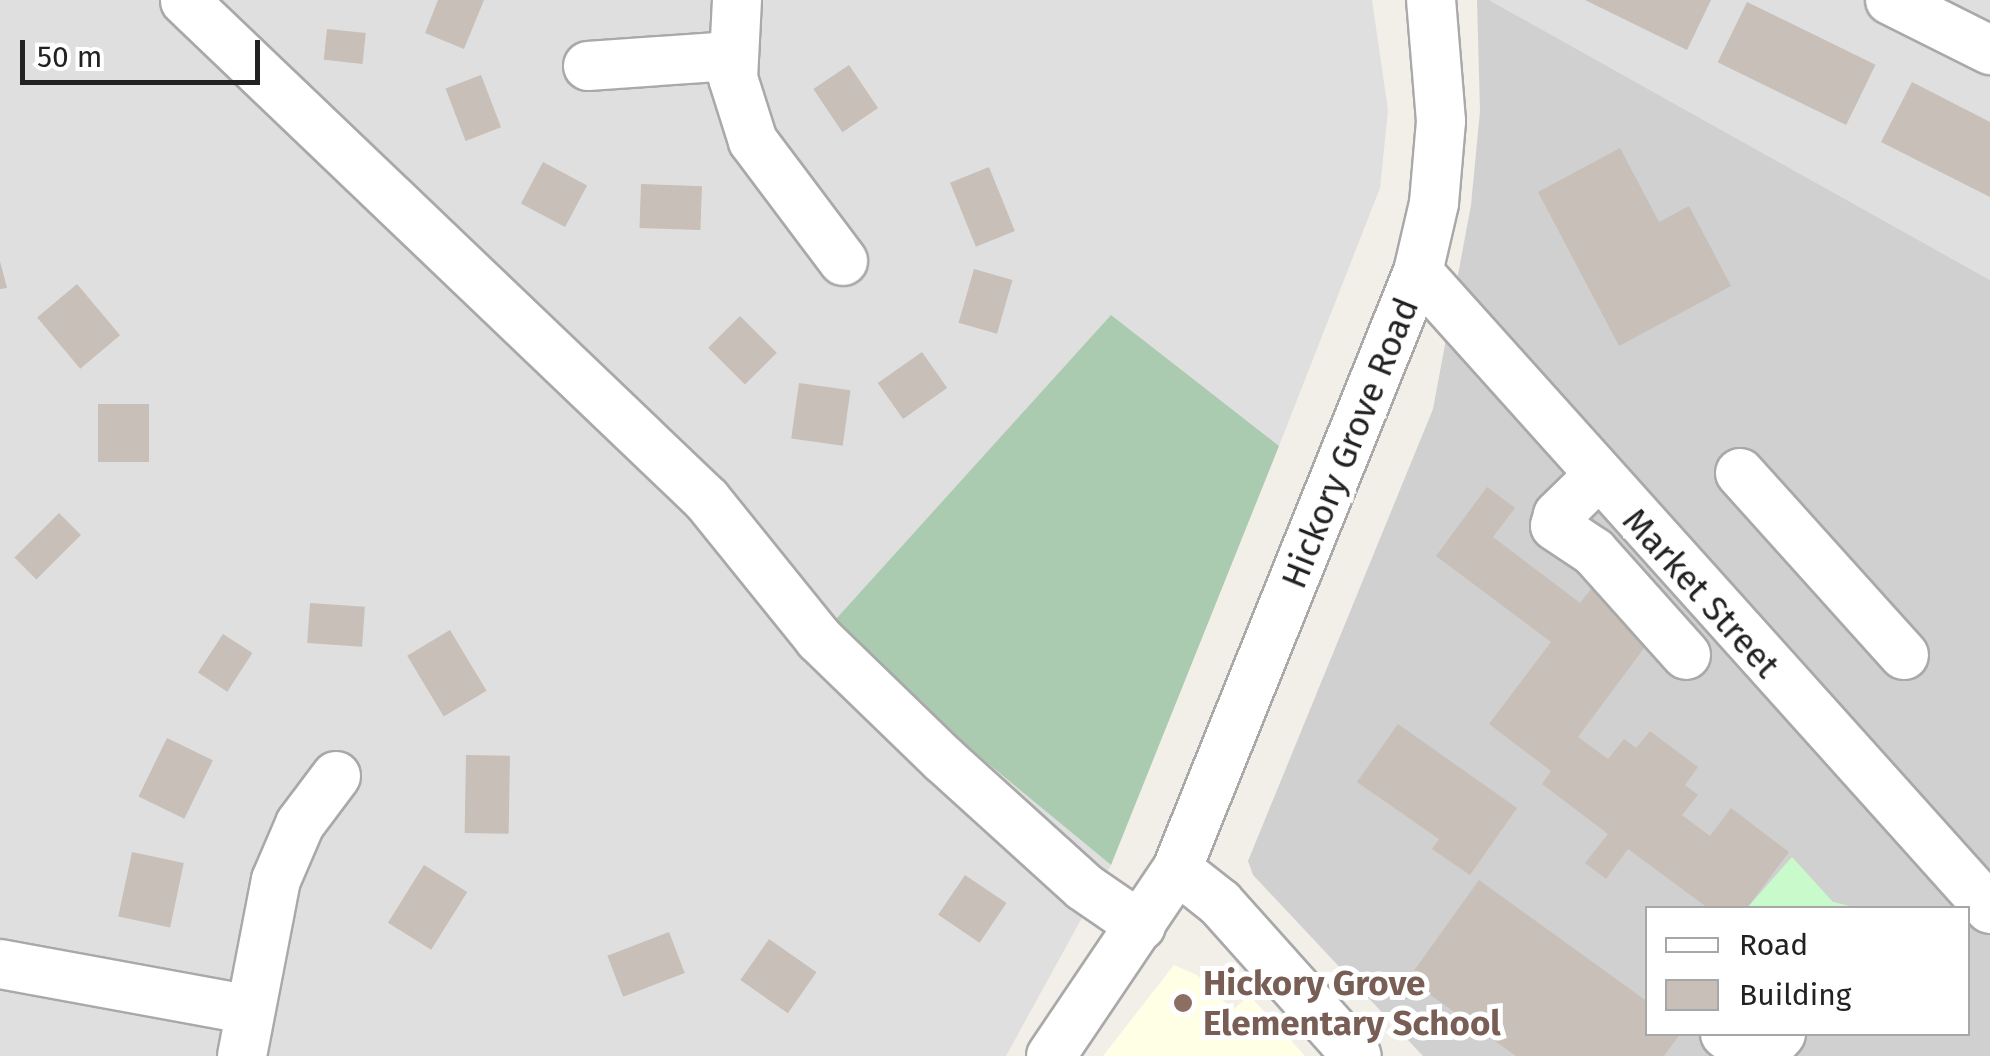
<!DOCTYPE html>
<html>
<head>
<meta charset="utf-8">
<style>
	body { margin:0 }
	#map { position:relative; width:1990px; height:1056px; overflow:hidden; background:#f2efe9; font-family:"Fira Sans",sans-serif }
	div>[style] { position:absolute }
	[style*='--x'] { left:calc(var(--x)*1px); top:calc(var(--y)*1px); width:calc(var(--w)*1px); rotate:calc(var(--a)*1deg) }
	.residential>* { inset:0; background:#e0dfdf }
	.education>* { inset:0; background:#ffffe5 }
	.religious>* { inset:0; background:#d0d0d0 }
	.cemetery>* { inset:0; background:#aacbaf }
	.park>* { inset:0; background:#c8facc }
	.building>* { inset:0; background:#c7bfb8; transform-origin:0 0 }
	.roads { filter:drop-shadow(2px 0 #a9a9a9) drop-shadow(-2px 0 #a9a9a9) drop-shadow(0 2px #a9a9a9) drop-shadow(0 -2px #a9a9a9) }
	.minor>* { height:48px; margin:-24px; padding:0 24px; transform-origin:24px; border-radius:24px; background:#fff }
	.dots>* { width:28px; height:28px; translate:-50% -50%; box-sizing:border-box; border:5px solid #fff; border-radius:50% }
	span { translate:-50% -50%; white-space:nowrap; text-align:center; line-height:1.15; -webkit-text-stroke:10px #fff; paint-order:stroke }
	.street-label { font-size:35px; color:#222 }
	.education-label { font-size:35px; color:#785e54; font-weight:700 }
	.left { translate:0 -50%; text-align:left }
	.legend { position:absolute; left:1645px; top:906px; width:325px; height:130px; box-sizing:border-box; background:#fff; border:2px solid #a7a7a7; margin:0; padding:12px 18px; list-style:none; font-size:30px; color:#222 }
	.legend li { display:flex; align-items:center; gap:20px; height:50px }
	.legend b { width:50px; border:2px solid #a7a7a7 }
	.scale { position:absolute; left:20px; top:40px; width:240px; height:45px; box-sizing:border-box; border:5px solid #222; border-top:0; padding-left:12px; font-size:30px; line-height:35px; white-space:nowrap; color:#222; -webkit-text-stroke:8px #fff; paint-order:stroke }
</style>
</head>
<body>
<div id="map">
	<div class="residential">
		<div style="clip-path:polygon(0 0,1372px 0,1388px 110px,1380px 188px,1279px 446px,1111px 316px,826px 630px,1111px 865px,1006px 1056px,0 1056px)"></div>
		<div style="clip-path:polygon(1489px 0,1990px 0,1990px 280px)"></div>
	</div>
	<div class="education">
		<div style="clip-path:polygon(1174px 965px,1197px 975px,1233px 1010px,1249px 995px,1305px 1056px,1103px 1056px)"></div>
	</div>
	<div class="religious">
		<div style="clip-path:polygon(evenodd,1477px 0,1489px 0,1990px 280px,1990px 1056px,1423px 1056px,1253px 875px,1248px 861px,1433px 409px,1471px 205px,1480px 111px,1477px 0,1648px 908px,1968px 908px,1968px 1034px,1648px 1034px,1648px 908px)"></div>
	</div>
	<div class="cemetery">
		<div style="clip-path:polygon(1111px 315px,1279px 446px,1111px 865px,826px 630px)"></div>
	</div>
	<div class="park">
		<div style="clip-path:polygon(1792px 857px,1833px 902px,1858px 908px,1747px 908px)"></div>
	</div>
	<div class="building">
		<div style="clip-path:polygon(438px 0,484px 0,464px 49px,425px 33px)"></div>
		<div style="clip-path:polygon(1585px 0,1711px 0,1687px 50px)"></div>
		<div style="left:1747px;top:2px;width:143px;height:67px;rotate:26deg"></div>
		<div style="left:327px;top:29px;width:39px;height:31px;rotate:6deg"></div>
		<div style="left:849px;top:65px;width:52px;height:43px;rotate:56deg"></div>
		<div style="left:481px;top:75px;width:56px;height:38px;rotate:69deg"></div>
		<div style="clip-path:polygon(1912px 82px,1990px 122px,1990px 197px,1881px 142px)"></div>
		<div style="clip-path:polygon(1620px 148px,1659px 222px,1689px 206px,1731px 286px,1619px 346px,1538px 192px)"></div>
		<div style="left:543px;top:162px;width:50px;height:47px;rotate:28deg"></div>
		<div style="left:989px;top:167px;width:69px;height:42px;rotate:68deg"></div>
		<div style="left:641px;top:184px;width:61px;height:44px;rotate:2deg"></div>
		<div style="clip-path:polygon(0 261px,7px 288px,0 289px)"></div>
		<div style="left:974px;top:269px;width:40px;height:56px;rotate:16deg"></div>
		<div style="left:77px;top:284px;width:67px;height:52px;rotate:50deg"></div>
		<div style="left:740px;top:316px;width:52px;height:45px;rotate:45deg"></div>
		<div style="left:922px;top:352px;width:44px;height:54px;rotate:55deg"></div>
		<div style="left:799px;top:383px;width:52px;height:56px;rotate:8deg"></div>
		<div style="left:98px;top:404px;width:51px;height:58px"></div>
		<div style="clip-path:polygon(1487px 487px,1515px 508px,1493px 537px,1580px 603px,1591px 589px,1653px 636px,1578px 737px,1608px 759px,1624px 739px,1636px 748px,1650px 731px,1698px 767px,1685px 785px,1698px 795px,1682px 815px,1710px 836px,1731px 808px,1789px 852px,1747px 908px,1708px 908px,1628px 849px,1606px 879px,1585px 863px,1608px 834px,1542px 784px,1551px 771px,1489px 724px,1551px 642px,1436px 556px)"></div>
		<div style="left:59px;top:513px;width:31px;height:63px;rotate:45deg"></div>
		<div style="left:310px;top:603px;width:55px;height:40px;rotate:4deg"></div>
		<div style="left:450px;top:630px;width:71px;height:50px;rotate:59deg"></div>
		<div style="left:223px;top:634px;width:35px;height:46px;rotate:33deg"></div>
		<div style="clip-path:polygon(1398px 724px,1517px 808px,1470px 875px,1432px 849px,1439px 839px,1357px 782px)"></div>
		<div style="left:167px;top:738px;width:51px;height:65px;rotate:26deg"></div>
		<div style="left:466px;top:755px;width:44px;height:78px;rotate:1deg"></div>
		<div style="left:132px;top:852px;width:53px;height:66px;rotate:12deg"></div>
		<div style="left:424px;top:865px;width:51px;height:68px;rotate:32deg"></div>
		<div style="left:965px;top:875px;width:50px;height:48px;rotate:34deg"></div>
		<div style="clip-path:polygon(1479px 880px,1648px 1002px,1648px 1034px,1680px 1034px,1664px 1056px,1516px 1056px,1408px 979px)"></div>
		<div style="left:669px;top:932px;width:44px;height:66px;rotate:69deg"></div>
		<div style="left:769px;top:939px;width:58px;height:50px;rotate:35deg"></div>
	</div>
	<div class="roads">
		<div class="minor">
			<div style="--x:737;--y:0;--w:78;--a:92.9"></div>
			<div style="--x:733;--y:78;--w:66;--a:72.4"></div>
			<div style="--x:753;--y:141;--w:150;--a:53.1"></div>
			<div style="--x:1890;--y:0;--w:112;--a:26.6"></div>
			<div style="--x:185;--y:1;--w:722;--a:43.71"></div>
			<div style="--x:707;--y:500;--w:179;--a:51.1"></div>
			<div style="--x:819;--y:639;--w:173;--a:44.1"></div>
			<div style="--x:943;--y:759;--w:190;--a:42.2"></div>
			<div style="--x:1084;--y:887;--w:69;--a:34.4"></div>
			<div style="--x:588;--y:66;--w:144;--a:-4"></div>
			<div style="--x:1418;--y:272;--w:856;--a:48.08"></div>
			<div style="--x:1740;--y:473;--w:245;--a:48"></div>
			<div style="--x:1598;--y:476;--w:56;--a:135.7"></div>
			<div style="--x:1558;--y:515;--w:11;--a:105"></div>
			<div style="--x:1555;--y:526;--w:47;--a:33.7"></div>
			<div style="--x:1594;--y:552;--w:138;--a:48.2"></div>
			<div style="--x:1177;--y:869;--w:55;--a:38.3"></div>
			<div style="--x:1220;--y:903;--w:205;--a:48.2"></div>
			<div style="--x:0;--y:964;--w:254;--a:10.4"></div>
			<div style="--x:1725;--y:1034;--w:30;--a:33"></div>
			<div style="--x:1750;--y:1050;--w:22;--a:-13"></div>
			<div style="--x:1771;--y:1045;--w:15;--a:-48"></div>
			<div style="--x:242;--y:1056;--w:179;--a:-79.1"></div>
			<div style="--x:276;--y:880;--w:61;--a:-66.8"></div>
			<div style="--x:300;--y:824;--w:60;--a:-53.1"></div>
			<div style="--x:1051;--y:1056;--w:225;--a:-56"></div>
			<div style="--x:1177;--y:869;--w:644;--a:-68.02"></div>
			<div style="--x:1418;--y:272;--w:71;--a:-76.9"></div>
			<div style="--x:1434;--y:203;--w:82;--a:-85.1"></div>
			<div style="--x:1441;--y:121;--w:121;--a:-94.7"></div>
		</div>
	</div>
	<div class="dots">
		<div style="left:1183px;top:1003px;background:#8d6e63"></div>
	</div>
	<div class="street-label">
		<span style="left:1350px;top:443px;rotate:-68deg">Hickory Grove Road</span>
		<span style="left:1701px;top:593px;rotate:48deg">Market Street</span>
	</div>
	<div class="education-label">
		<span class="left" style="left:1203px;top:1003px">Hickory Grove<br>Elementary School</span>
	</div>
	<ul class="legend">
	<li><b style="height:12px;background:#fff"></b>Road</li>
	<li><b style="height:28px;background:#c7bfb8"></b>Building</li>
	</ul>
	<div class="scale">50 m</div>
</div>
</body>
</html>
